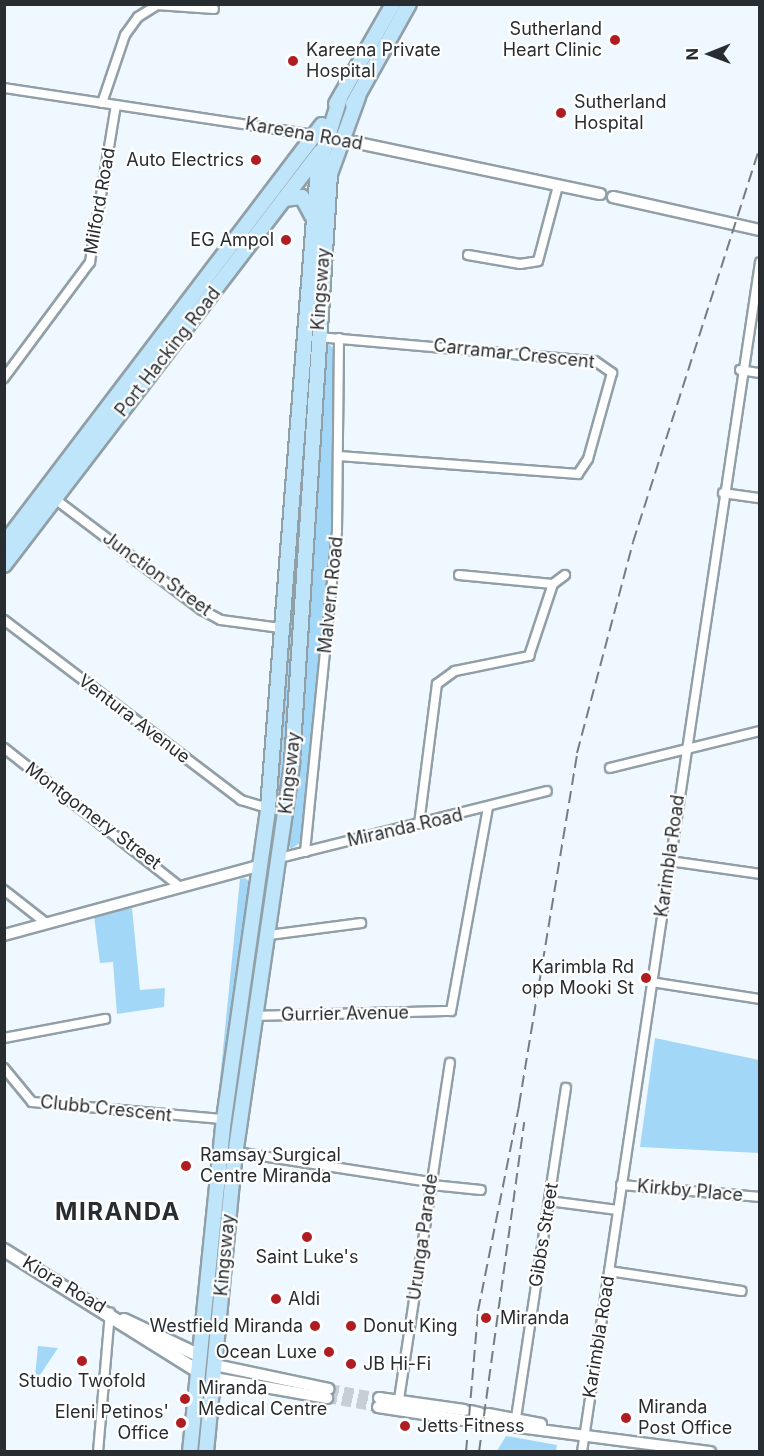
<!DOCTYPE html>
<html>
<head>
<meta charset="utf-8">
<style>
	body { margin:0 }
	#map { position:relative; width:764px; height:1456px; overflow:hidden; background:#eff8fe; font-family:Inter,sans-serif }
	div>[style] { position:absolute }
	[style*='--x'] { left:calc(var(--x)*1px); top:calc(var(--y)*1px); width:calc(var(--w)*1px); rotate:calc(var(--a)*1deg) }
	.green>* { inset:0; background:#a3d7f7 }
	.tertiary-tunnel>* { height:10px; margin-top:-5px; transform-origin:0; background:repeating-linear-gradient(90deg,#c7cfd5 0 10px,transparent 0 15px) }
	.roads { filter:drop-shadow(2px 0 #919fa7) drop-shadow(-2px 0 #919fa7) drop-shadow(0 2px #919fa7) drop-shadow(0 -2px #919fa7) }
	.minor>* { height:8px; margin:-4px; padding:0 4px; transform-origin:4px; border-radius:4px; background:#fff }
	.tertiary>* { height:10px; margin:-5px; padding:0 5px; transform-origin:5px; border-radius:5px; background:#fff }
	.secondary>* { height:12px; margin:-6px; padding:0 6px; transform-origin:6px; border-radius:6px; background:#fff }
	.primary>* { height:14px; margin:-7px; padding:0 7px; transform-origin:7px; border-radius:7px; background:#bfe5fb }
	.rail>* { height:2px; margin-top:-1px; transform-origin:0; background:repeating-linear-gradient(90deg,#767d81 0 12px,transparent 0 18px) }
	.dots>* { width:16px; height:16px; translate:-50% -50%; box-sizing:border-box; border:3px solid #fff; border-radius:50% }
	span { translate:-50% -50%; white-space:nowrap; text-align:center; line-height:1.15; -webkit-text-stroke:4.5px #fff; paint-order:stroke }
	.poi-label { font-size:18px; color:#282d31 }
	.right { translate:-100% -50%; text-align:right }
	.left { translate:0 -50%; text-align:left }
	.street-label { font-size:18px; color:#282d31 }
	.district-label { font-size:24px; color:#282d31; font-weight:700; letter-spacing:1.5px }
	.frame { position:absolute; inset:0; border:6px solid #282d31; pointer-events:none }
	.north { position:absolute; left:680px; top:24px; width:60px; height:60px; -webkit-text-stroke:4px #fff; paint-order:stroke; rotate:269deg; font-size:16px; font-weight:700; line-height:24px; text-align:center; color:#282d31 }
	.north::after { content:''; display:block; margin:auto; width:21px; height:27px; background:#282d31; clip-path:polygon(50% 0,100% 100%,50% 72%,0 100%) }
</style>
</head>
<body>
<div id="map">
	<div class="green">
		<div style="clip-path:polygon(329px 344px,339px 354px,340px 456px,307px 838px,291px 849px,283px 835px,282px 788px,270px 787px,301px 401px,313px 402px,322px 347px)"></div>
		<div style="clip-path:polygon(245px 878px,251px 883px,217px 1109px,240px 879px)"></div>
		<div style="clip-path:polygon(132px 908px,140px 990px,165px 988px,164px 1007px,117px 1014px,113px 962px,100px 963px,94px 916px)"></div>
		<div style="clip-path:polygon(655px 1038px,759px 1060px,759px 1153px,640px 1147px)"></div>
		<div style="clip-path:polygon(38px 1346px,58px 1348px,38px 1378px,35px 1377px)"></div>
		<div style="clip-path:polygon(506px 1436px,557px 1445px,556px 1451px,497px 1451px)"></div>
	</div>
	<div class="tertiary-tunnel">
		<div style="--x:329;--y:1389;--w:51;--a:10.2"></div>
		<div style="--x:327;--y:1398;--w:52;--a:10"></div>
	</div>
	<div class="roads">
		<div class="minor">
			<div style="--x:4;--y:88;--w:316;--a:8.6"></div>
			<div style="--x:102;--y:103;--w:72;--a:-71.3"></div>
			<div style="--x:125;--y:35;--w:22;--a:-54"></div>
			<div style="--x:138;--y:17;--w:22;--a:-32"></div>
			<div style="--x:157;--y:5;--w:57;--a:4"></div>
			<div style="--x:468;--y:255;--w:53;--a:9.8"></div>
			<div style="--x:520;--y:264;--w:18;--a:-9"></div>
			<div style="--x:538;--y:261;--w:78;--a:-75.1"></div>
			<div style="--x:318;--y:337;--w:278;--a:5"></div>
			<div style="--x:595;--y:361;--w:21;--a:35"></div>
			<div style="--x:612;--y:373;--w:89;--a:105.6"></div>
			<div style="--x:588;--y:459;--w:18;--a:124"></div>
			<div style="--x:578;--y:474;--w:239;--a:-175.7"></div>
			<div style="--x:740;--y:370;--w:20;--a:9"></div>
			<div style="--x:4;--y:378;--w:144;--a:-53.4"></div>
			<div style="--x:90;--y:262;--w:159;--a:-80.6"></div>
			<div style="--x:723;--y:493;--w:37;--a:8"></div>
			<div style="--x:55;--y:499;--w:184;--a:37.1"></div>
			<div style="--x:202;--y:610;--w:21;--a:28"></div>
			<div style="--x:221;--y:620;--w:60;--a:7.7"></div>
			<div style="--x:459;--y:575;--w:94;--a:5.5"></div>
			<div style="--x:553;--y:584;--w:15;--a:-37"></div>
			<div style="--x:4;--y:620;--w:298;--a:37.2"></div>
			<div style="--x:241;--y:800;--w:28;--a:17"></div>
			<div style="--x:4;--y:748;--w:223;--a:38.3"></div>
			<div style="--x:610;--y:768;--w:154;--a:-13.9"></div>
			<div style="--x:419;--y:824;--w:141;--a:-82.7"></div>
			<div style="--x:437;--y:684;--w:22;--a:-36"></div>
			<div style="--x:455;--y:671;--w:76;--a:-11.5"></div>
			<div style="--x:529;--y:656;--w:76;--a:-71.6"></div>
			<div style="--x:305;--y:852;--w:323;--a:-84.3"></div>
			<div style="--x:337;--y:531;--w:193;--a:-89.4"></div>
			<div style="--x:280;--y:858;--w:275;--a:-14.1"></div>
			<div style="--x:670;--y:861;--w:91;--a:8.2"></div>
			<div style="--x:4;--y:890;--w:53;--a:38.2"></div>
			<div style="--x:269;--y:935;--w:93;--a:-7.4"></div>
			<div style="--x:651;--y:982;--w:110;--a:8.9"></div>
			<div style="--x:256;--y:1016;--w:195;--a:-1.5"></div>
			<div style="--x:451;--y:1011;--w:206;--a:-79.7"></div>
			<div style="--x:4;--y:1038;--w:103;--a:-10.7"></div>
			<div style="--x:4;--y:1068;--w:44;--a:50.5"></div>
			<div style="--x:32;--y:1102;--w:193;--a:5.1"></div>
			<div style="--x:236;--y:1152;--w:196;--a:8.8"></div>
			<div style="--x:432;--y:1185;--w:49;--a:5.8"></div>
			<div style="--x:621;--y:1185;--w:140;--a:4.9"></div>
			<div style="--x:549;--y:1201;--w:69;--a:7.5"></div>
			<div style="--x:609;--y:1271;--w:134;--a:8.6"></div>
			<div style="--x:398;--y:1406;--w:347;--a:-81.4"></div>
			<div style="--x:516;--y:1418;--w:334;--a:-81.4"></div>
			<div style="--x:98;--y:1452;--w:140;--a:-85.1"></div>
			<div style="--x:582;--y:1452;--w:1203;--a:-81.49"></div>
		</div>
		<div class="tertiary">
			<div style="--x:339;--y:139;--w:267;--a:11.9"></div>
			<div style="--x:613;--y:197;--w:151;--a:12.7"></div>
			<div style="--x:4;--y:935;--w:267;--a:-15.2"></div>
			<div style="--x:215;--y:1365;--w:116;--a:11.9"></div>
			<div style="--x:214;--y:1378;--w:115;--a:10"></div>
			<div style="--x:379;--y:1398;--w:86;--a:8"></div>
			<div style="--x:378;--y:1407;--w:86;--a:8.7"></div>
			<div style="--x:471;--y:1411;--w:9;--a:13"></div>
			<div style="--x:488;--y:1414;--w:54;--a:10.7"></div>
			<div style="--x:470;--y:1421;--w:9;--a:6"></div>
			<div style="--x:487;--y:1423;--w:225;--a:7.4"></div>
		</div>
		<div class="secondary">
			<div style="--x:4;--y:1250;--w:229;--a:32"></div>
			<div style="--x:124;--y:1320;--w:84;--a:25.3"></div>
		</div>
		<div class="primary">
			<div style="--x:336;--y:104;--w:115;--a:-60.3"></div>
			<div style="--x:353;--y:104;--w:115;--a:-60.8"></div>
			<div style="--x:284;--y:199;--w:18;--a:-6"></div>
			<div style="--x:302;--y:197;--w:21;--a:62"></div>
			<div style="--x:4;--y:544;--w:526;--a:-52.8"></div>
			<div style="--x:4;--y:565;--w:520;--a:-52.58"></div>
			<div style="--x:190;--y:1452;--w:335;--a:-84.2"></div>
			<div style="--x:224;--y:1119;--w:314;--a:-81.9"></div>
			<div style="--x:268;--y:808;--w:641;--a:-85.53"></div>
			<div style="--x:318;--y:169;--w:74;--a:-72.8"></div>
			<div style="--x:206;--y:1452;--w:291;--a:-84.5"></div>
			<div style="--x:234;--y:1162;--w:404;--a:-81.7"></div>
			<div style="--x:292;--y:762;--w:589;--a:-86.3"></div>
			<div style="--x:330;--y:174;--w:82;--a:-70"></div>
		</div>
	</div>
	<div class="rail">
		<div style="--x:466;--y:1452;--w:142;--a:-85.1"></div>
		<div style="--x:478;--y:1311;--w:210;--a:-78.7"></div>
		<div style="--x:519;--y:1105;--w:357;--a:-80.6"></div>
		<div style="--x:577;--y:753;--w:218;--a:-75.1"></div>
		<div style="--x:633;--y:542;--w:416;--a:-72.2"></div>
		<div style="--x:479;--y:1452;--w:333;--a:-82.2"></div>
	</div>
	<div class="dots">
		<div style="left:615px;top:40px;background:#af1d23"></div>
		<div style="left:293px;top:61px;background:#af1d23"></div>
		<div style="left:561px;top:113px;background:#af1d23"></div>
		<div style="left:256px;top:160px;background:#af1d23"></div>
		<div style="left:286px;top:240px;background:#af1d23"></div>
		<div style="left:646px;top:978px;background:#af1d23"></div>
		<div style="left:186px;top:1166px;background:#af1d23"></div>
		<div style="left:307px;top:1237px;background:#af1d23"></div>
		<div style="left:276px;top:1299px;background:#af1d23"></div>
		<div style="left:486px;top:1318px;background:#af1d23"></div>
		<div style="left:315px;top:1326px;background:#af1d23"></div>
		<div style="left:351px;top:1326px;background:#af1d23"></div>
		<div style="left:329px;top:1352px;background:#af1d23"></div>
		<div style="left:82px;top:1361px;background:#af1d23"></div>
		<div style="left:351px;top:1364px;background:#af1d23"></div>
		<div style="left:185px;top:1399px;background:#af1d23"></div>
		<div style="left:626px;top:1418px;background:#af1d23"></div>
		<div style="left:181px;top:1423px;background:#af1d23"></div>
		<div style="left:405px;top:1426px;background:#af1d23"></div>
	</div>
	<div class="poi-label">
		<span class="right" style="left:602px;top:40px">Sutherland<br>Heart Clinic</span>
		<span class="left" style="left:306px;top:61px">Kareena Private<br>Hospital</span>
		<span class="left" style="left:574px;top:113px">Sutherland<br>Hospital</span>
		<span class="right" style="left:244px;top:160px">Auto Electrics</span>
		<span class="right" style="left:274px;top:240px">EG Ampol</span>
		<span class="right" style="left:634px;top:978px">Karimbla Rd<br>opp Mooki St</span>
		<span class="left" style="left:200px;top:1166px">Ramsay Surgical<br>Centre Miranda</span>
		<span style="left:307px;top:1257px">Saint Luke's</span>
		<span class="left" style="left:288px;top:1299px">Aldi</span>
		<span class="left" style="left:500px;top:1318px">Miranda</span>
		<span class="right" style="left:303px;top:1326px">Westfield Miranda</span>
		<span class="left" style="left:363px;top:1326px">Donut King</span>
		<span class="right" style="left:317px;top:1352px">Ocean Luxe</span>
		<span class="left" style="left:363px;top:1364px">JB Hi-Fi</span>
		<span style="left:82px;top:1381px">Studio Twofold</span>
		<span class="left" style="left:198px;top:1399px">Miranda<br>Medical Centre</span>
		<span class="left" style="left:638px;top:1418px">Miranda<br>Post Office</span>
		<span class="right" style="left:169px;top:1423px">Eleni Petinos'<br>Office</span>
		<span class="left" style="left:417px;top:1426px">Jetts Fitness</span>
	</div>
	<div class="street-label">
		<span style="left:304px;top:134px;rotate:10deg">Kareena Road</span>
		<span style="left:100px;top:201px;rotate:-80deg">Milford Road</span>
		<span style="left:321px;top:289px;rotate:-86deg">Kingsway</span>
		<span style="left:168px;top:352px;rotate:-52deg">Port Hacking Road</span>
		<span style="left:514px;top:354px;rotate:6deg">Carramar Crescent</span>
		<span style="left:157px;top:574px;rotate:36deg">Junction Street</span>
		<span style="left:331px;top:595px;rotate:-84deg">Malvern Road</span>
		<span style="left:134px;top:719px;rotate:37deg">Ventura Avenue</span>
		<span style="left:290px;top:773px;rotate:-84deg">Kingsway</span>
		<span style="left:93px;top:816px;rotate:37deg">Montgomery Street</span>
		<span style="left:405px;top:828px;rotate:-13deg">Miranda Road</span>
		<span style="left:670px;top:856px;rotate:-82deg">Karimbla Road</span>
		<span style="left:345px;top:1014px;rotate:-1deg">Gurrier Avenue</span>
		<span style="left:106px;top:1109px;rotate:6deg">Clubb Crescent</span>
		<span style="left:690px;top:1191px;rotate:5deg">Kirkby Place</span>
		<span style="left:544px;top:1235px;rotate:-81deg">Gibbs Street</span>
		<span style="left:423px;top:1237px;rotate:-82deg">Urunga Parade</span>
		<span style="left:225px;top:1255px;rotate:-85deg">Kingsway</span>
		<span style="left:64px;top:1285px;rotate:31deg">Kiora Road</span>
		<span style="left:599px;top:1337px;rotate:-81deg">Karimbla Road</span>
	</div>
	<div class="district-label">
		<span style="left:118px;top:1212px">MIRANDA</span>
	</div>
	<div class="frame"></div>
	<div class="north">N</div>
</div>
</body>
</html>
